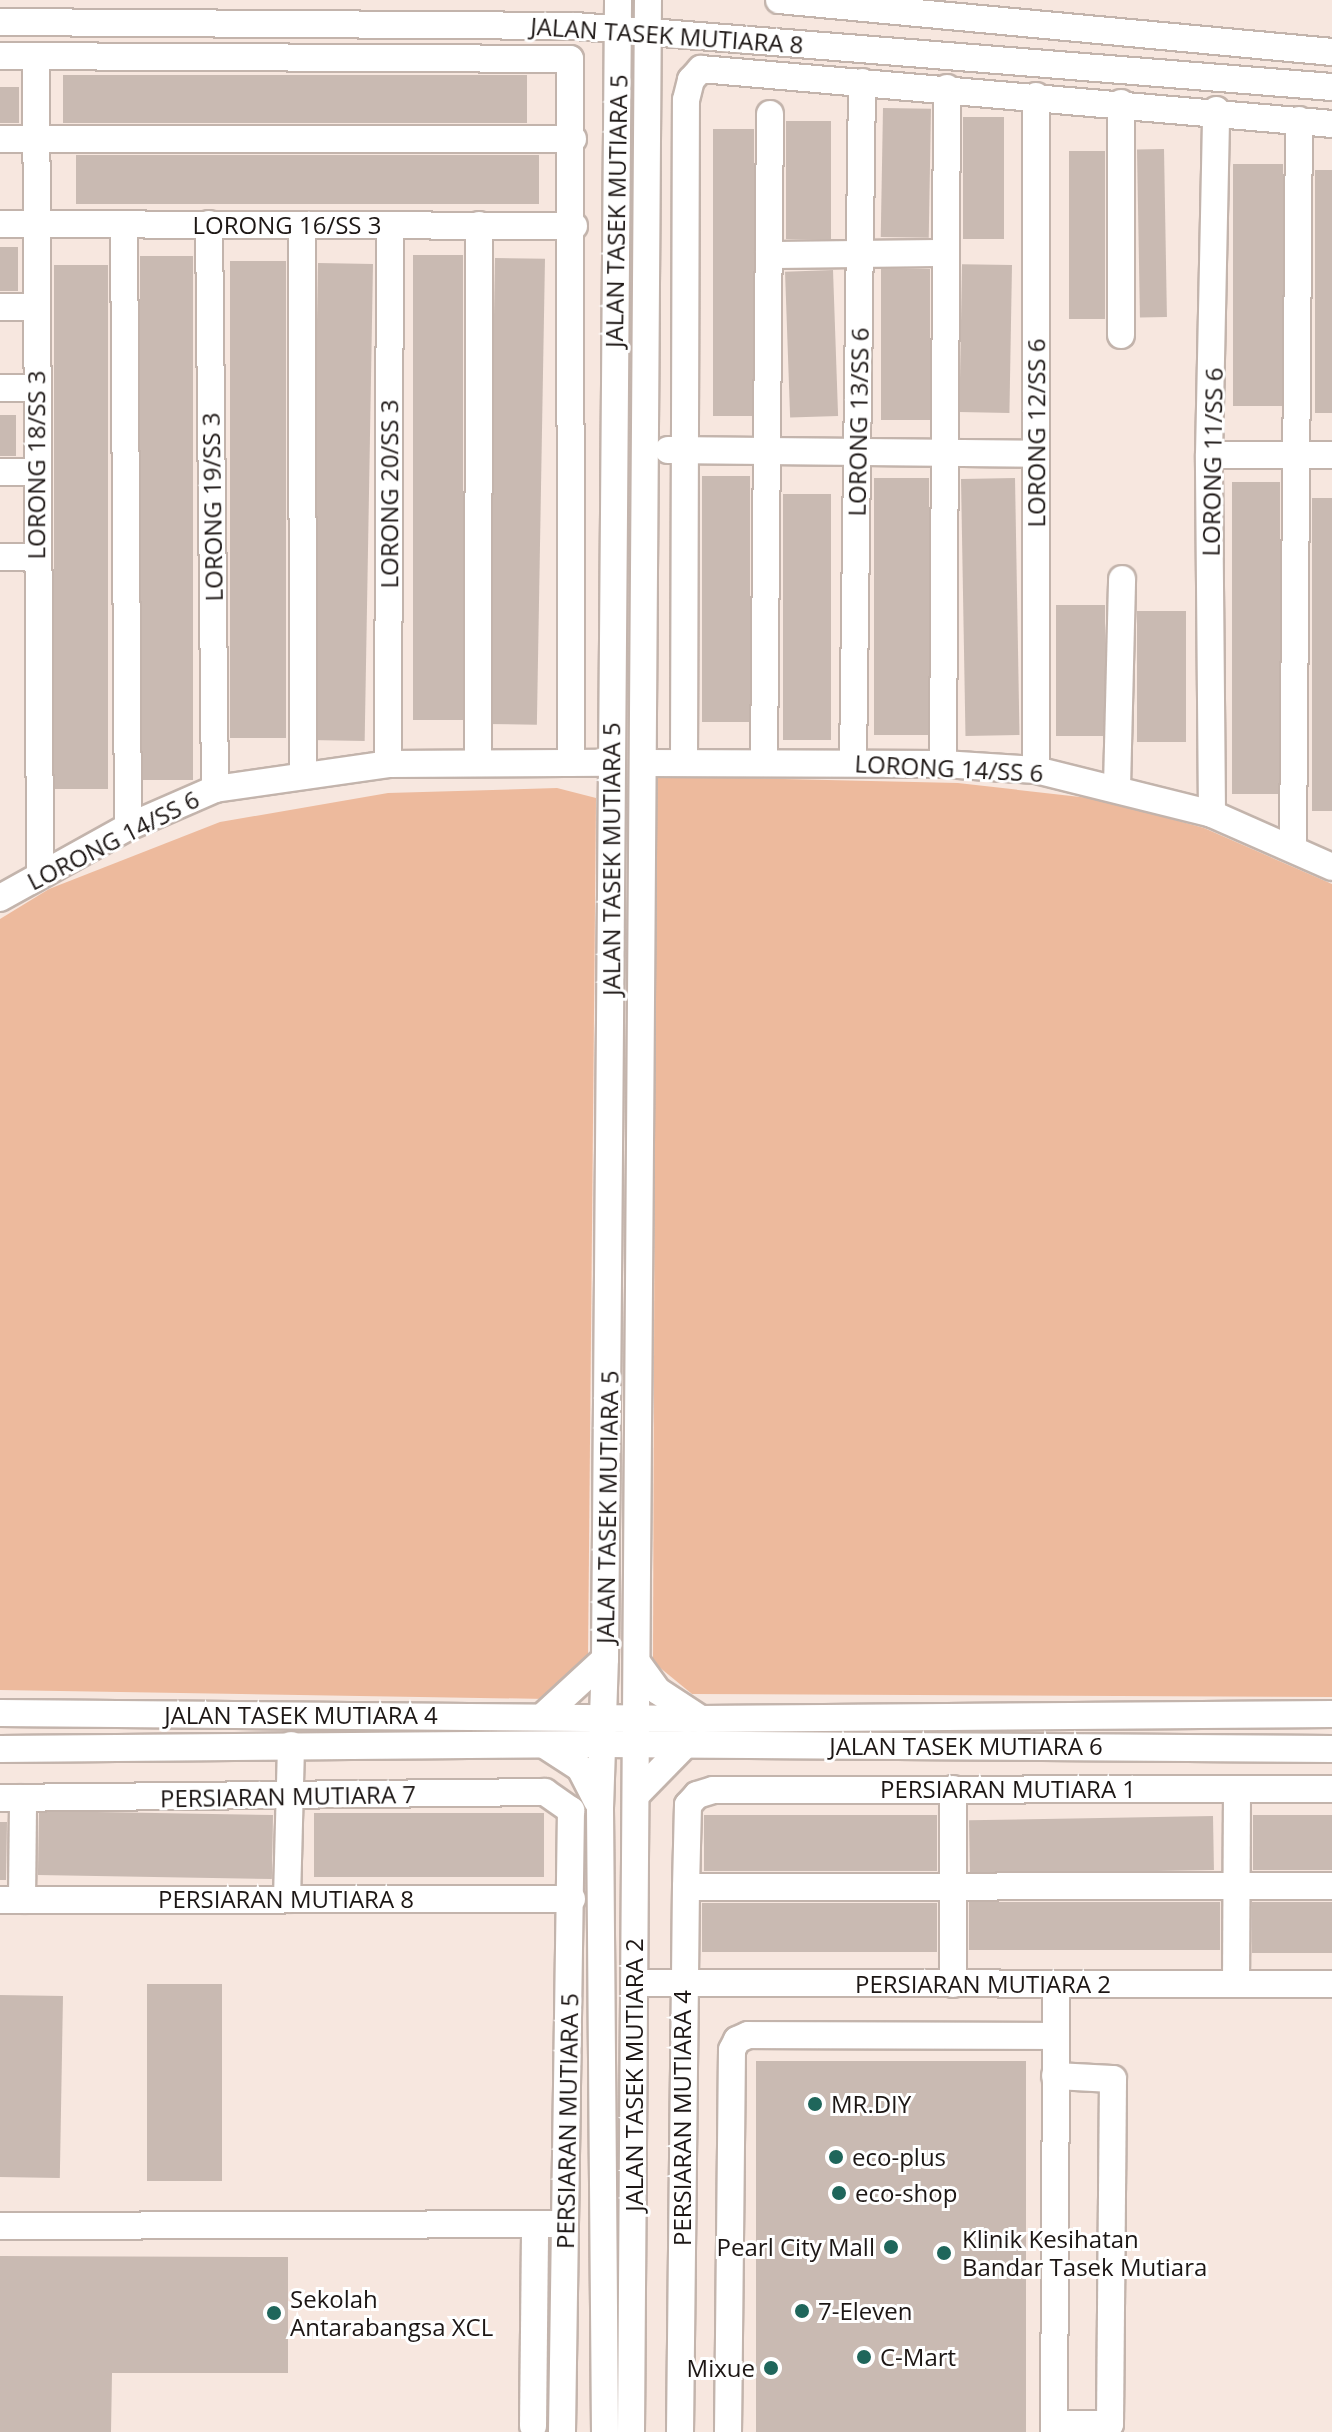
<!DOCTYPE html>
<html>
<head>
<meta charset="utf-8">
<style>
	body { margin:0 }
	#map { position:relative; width:1332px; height:2432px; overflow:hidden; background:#f7e7df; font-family:"Open Sans",sans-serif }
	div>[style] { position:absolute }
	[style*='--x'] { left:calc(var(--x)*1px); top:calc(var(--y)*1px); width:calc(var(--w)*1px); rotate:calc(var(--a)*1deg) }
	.green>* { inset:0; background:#edba9d }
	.building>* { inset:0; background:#c9bab2; transform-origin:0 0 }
	.roads { filter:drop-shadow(2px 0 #c3b4ac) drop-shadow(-2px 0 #c3b4ac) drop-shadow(0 2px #c3b4ac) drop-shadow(0 -2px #c3b4ac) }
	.minor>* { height:26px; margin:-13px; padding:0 13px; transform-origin:13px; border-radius:13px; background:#fff }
	.dots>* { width:22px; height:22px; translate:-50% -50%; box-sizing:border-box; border:4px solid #fff; border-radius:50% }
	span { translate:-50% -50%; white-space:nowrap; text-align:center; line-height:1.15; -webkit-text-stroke:6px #fff; paint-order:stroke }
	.street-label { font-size:24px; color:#1d1715 }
	.poi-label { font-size:24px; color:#1d1715 }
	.left { translate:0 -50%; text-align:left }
	.right { translate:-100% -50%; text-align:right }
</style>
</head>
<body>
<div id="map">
	<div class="green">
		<div style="clip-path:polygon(656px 776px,958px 783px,1098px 799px,1204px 828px,1332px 884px,1332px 1697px,692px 1694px,653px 1662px)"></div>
		<div style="clip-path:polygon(557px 788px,596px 798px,588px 1657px,547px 1699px,0 1690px,0 919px,49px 889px,220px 822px,388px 793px)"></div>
	</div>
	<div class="building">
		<div style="left:63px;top:75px;width:464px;height:48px"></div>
		<div style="left:0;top:87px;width:19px;height:36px"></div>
		<div style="left:883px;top:108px;width:48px;height:129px;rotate:1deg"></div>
		<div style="left:1004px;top:117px;width:122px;height:41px;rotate:90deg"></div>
		<div style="left:786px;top:121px;width:45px;height:118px"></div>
		<div style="left:713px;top:129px;width:41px;height:287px"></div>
		<div style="left:1164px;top:149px;width:168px;height:27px;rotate:89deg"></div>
		<div style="left:1105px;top:151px;width:168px;height:36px;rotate:90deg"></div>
		<div style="left:76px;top:155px;width:463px;height:49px"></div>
		<div style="left:1233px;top:164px;width:50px;height:242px"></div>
		<div style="left:1315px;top:170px;width:17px;height:243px"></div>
		<div style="left:0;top:247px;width:18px;height:44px"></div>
		<div style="left:413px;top:255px;width:50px;height:465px"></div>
		<div style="left:140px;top:256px;width:53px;height:524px"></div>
		<div style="left:495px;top:258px;width:50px;height:466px;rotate:1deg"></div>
		<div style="left:230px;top:261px;width:56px;height:477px"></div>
		<div style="left:318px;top:263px;width:55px;height:477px;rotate:1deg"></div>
		<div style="left:54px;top:265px;width:54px;height:524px"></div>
		<div style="left:1012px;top:265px;width:148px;height:50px;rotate:91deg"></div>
		<div style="left:930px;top:269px;width:151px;height:49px;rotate:90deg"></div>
		<div style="left:833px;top:270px;width:146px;height:48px;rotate:88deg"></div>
		<div style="left:0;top:415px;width:16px;height:41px"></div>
		<div style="left:702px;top:476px;width:48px;height:246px"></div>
		<div style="left:929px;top:478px;width:257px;height:55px;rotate:90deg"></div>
		<div style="left:1015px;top:478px;width:257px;height:54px;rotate:89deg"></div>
		<div style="left:1232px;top:482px;width:48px;height:312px"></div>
		<div style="left:783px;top:494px;width:48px;height:246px"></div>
		<div style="left:1312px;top:498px;width:20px;height:313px"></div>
		<div style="left:1056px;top:605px;width:49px;height:131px"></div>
		<div style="left:1137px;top:611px;width:49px;height:131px"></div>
		<div style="left:544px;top:1813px;width:64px;height:230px;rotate:90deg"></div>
		<div style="left:273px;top:1815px;width:64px;height:234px;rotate:91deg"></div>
		<div style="left:704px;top:1815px;width:233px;height:56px"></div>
		<div style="left:1253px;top:1815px;width:79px;height:55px"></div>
		<div style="left:1213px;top:1816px;width:54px;height:244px;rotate:89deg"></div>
		<div style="clip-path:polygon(0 1822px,7px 1822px,6px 1880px,0 1880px)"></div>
		<div style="left:1220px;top:1902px;width:48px;height:251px;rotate:90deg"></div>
		<div style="left:1252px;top:1902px;width:80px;height:51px"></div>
		<div style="left:702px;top:1903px;width:235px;height:49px"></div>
		<div style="left:222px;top:1984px;width:197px;height:75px;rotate:90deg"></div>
		<div style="left:0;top:1995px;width:63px;height:182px;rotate:1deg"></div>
		<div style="left:756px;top:2061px;width:270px;height:371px"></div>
		<div style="clip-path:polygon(0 2256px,288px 2257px,288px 2373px,112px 2373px,111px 2432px,0 2432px)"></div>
	</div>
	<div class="roads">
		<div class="minor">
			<div style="--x:779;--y:0;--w:555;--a:5.37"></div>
			<div style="--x:0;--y:22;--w:575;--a:0.4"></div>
			<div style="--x:575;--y:26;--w:759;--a:4.61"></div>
			<div style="--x:0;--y:56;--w:570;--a:0.3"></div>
			<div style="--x:570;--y:59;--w:704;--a:89.92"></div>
			<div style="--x:36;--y:56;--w:818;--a:89.72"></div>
			<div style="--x:1036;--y:96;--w:674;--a:90"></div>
			<div style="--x:0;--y:139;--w:573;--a:0"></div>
			<div style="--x:0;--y:224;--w:574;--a:0.2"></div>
			<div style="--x:124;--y:224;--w:603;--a:89.62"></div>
			<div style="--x:209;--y:224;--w:565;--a:89.39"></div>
			<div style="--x:302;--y:225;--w:551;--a:89.9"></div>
			<div style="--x:769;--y:255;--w:176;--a:-0.7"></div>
			<div style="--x:0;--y:307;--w:36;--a:0"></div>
			<div style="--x:1121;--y:335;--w:232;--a:-90"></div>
			<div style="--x:0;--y:388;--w:36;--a:0"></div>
			<div style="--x:668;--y:450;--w:368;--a:0.6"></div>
			<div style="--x:1209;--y:455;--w:123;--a:0"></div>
			<div style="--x:0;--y:472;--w:36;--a:0"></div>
			<div style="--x:0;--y:557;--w:36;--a:0"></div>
			<div style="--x:684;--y:762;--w:662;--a:-89.83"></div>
			<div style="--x:686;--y:100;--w:21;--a:-76"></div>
			<div style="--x:691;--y:80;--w:15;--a:-48"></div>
			<div style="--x:701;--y:69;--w:633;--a:4.98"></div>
			<div style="--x:764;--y:762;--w:648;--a:-89.47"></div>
			<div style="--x:478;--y:763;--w:538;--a:-89.89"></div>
			<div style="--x:645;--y:763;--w:298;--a:0.2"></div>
			<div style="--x:943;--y:764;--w:93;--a:3.7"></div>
			<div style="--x:1036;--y:770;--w:181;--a:14"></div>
			<div style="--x:1212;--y:814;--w:131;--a:23.8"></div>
			<div style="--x:853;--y:763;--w:681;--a:-89.24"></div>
			<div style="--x:388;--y:764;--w:539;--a:-89.79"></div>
			<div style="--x:943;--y:764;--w:676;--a:-89.66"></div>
			<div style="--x:1117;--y:787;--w:208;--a:-88.6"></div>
			<div style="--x:1212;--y:814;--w:359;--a:-90.5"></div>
			<div style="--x:1209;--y:455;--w:345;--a:-88.8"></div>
			<div style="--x:1293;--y:848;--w:728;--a:-89.53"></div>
			<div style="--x:0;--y:898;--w:146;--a:-29"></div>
			<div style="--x:128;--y:827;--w:95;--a:-23.6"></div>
			<div style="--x:215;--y:789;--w:175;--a:-8.2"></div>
			<div style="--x:388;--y:764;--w:222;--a:-0.3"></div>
			<div style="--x:639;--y:1665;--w:32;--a:54"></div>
			<div style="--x:658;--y:1691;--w:51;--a:33.1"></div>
			<div style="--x:0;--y:1713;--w:701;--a:0.49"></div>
			<div style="--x:701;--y:1719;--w:631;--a:-0.45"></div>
			<div style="--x:543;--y:1716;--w:84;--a:-42.6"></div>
			<div style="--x:546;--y:1746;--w:40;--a:32.9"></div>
			<div style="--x:580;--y:1768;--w:37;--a:63"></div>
			<div style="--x:0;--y:1749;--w:601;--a:-0.48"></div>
			<div style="--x:601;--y:1744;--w:731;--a:0.39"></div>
			<div style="--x:953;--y:1789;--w:195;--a:90"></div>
			<div style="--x:638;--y:1793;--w:69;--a:-45.6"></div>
			<div style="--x:0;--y:1798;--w:545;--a:-0.63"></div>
			<div style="--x:545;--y:1792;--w:32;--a:35"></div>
			<div style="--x:571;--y:1810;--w:622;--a:90.83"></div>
			<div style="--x:686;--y:1887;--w:646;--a:-0.09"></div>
			<div style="--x:287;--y:1899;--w:154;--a:-88.5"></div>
			<div style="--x:0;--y:1900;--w:572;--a:-0.1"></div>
			<div style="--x:22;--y:1900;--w:102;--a:-89.4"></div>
			<div style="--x:634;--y:1983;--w:698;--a:0.08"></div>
			<div style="--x:1236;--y:1984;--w:195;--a:-89.7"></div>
			<div style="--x:0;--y:2226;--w:565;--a:-0.2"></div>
			<div style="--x:1054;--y:2424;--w:56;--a:0"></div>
			<div style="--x:1110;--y:2424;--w:345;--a:-89.5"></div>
			<div style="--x:1113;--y:2079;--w:58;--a:-177"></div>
			<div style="--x:533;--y:2426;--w:202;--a:-89.4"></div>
			<div style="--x:605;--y:2432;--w:624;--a:-90.46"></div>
			<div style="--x:600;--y:1808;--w:149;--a:-88.1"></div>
			<div style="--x:605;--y:1659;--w:1659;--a:-89.55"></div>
			<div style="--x:631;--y:2432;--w:2432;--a:-89.6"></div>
			<div style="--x:680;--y:2432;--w:545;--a:-89.37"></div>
			<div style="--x:686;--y:1887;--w:82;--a:-88.6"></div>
			<div style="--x:688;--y:1805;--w:13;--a:-48"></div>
			<div style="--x:697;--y:1795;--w:17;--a:-17"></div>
			<div style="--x:713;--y:1790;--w:619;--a:-0.09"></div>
			<div style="--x:728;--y:2432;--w:382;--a:-89.4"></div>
			<div style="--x:732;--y:2050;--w:11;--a:-63"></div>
			<div style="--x:737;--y:2040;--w:12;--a:-24"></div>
			<div style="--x:748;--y:2035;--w:307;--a:0.2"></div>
			<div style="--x:1054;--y:2432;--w:448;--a:-89.7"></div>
		</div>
	</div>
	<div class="dots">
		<div style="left:815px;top:2104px;background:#1f665b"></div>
		<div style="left:836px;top:2157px;background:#1f665b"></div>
		<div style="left:839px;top:2193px;background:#1f665b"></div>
		<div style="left:891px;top:2247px;background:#1f665b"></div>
		<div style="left:944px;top:2253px;background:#1f665b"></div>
		<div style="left:802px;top:2311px;background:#1f665b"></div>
		<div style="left:274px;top:2313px;background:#1f665b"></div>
		<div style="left:864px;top:2357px;background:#1f665b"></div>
		<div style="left:771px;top:2368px;background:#1f665b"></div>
	</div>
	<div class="street-label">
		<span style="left:667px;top:35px;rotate:4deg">JALAN TASEK MUTIARA 8</span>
		<span style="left:616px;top:211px;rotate:-89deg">JALAN TASEK MUTIARA 5</span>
		<span style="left:287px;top:225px">LORONG 16/SS 3</span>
		<span style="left:858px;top:422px;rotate:-89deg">LORONG 13/SS 6</span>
		<span style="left:1036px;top:433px;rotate:-90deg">LORONG 12/SS 6</span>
		<span style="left:1212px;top:462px;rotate:-89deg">LORONG 11/SS 6</span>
		<span style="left:36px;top:465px;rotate:-90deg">LORONG 18/SS 3</span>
		<span style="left:389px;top:494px;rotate:-90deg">LORONG 20/SS 3</span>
		<span style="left:212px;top:507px;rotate:-91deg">LORONG 19/SS 3</span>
		<span style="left:949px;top:768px;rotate:3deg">LORONG 14/SS 6</span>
		<span style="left:113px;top:840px;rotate:-27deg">LORONG 14/SS 6</span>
		<span style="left:611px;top:859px;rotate:-90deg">JALAN TASEK MUTIARA 5</span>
		<span style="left:607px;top:1507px;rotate:-89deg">JALAN TASEK MUTIARA 5</span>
		<span style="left:301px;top:1715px">JALAN TASEK MUTIARA 4</span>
		<span style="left:966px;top:1746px">JALAN TASEK MUTIARA 6</span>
		<span style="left:1008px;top:1789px">PERSIARAN MUTIARA 1</span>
		<span style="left:288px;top:1796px;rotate:-1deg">PERSIARAN MUTIARA 7</span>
		<span style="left:286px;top:1899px">PERSIARAN MUTIARA 8</span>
		<span style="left:983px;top:1984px">PERSIARAN MUTIARA 2</span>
		<span style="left:634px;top:2075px;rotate:-90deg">JALAN TASEK MUTIARA 2</span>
		<span style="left:682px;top:2118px;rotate:-90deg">PERSIARAN MUTIARA 4</span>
		<span style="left:567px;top:2121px;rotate:-89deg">PERSIARAN MUTIARA 5</span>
	</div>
	<div class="poi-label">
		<span class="left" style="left:831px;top:2104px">MR.DIY</span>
		<span class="left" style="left:852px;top:2157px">eco-plus</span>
		<span class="left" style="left:855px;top:2193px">eco-shop</span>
		<span class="left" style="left:962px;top:2253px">Klinik Kesihatan<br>Bandar Tasek Mutiara</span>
		<span class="right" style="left:875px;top:2247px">Pearl City Mall</span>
		<span class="left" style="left:290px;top:2313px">Sekolah<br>Antarabangsa XCL</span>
		<span class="left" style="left:818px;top:2311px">7-Eleven</span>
		<span class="left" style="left:880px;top:2357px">C-Mart</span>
		<span class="right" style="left:755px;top:2368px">Mixue</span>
	</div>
</div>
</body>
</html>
